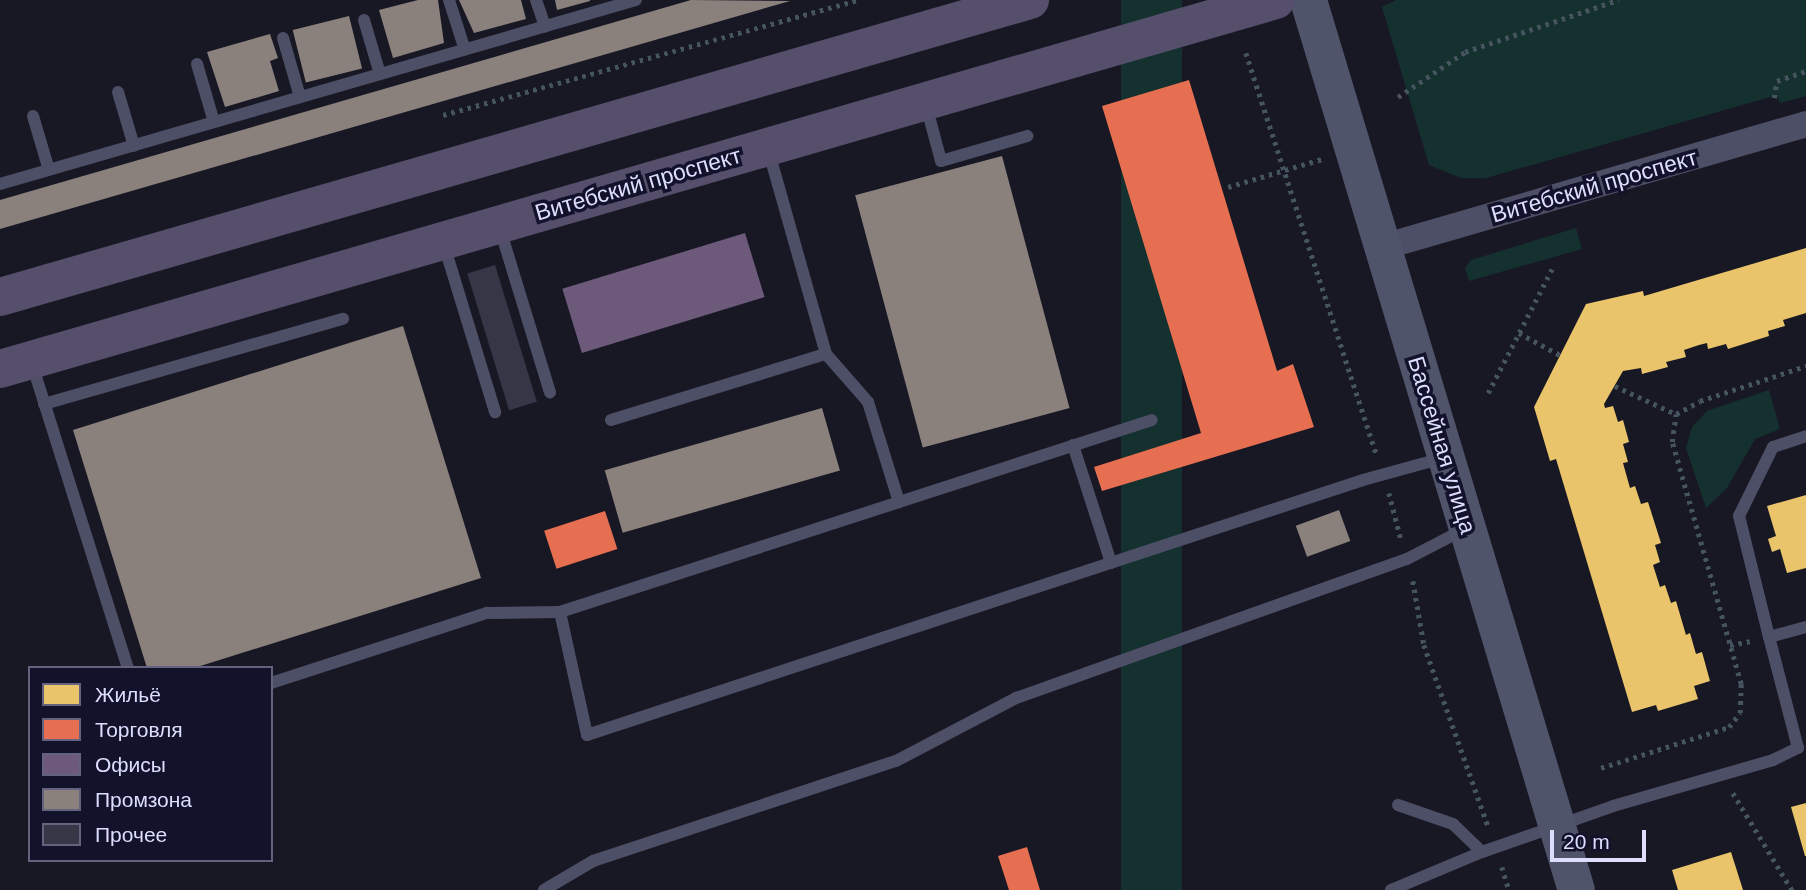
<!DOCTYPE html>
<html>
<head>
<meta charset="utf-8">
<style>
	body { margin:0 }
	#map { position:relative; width:1806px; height:890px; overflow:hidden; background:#181825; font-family:Helvetica,sans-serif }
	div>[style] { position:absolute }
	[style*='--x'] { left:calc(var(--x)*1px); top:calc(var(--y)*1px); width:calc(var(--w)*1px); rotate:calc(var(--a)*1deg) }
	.green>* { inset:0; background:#15312f; transform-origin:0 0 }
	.homes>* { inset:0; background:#e9c46a }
	.shops>* { inset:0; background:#e76f51; transform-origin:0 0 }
	.offices>* { inset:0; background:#6d597a; transform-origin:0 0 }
	.industry>* { inset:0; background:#8a817c; transform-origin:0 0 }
	.building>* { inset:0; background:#363646; transform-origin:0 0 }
	.path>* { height:4.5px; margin-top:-2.25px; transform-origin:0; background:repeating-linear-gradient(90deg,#465460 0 3.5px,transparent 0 8.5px) }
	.lane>* { height:12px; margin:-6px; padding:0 6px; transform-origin:6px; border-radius:6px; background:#4d4f66 }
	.street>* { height:26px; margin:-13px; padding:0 13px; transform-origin:13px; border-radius:13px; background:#4d4f66 }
	.secondary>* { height:37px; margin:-18.5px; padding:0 18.5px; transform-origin:18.5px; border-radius:18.5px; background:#50546b }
	.primary>* { height:38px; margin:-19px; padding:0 19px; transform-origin:19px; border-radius:19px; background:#554f6b }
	span { translate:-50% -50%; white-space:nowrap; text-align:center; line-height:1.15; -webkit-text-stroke:7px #13122b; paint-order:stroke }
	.street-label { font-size:23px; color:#ddddfe }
	.legend { position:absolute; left:28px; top:666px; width:245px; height:196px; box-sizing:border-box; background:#13122b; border:2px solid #64637f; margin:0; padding:9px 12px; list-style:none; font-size:21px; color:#ddddfe }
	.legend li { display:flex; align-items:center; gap:14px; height:35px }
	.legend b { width:35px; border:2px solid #64637f }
	.scale { position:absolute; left:1550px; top:830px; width:96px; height:32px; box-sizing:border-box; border:4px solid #ddddfe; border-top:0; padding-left:9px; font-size:21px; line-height:24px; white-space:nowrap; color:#ddddfe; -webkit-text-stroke:5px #13122b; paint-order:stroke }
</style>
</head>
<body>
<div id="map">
	<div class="green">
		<div style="left:1121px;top:0;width:61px;height:1167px"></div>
		<div style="clip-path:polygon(1396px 0,1806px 0,1806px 96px,1780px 103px,1777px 95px,1486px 178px,1461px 178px,1429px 165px,1382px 7px)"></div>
		<div style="clip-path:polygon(1576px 228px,1582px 249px,1469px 281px,1465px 268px,1471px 260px)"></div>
		<div style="clip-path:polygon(1769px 390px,1780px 429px,1755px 439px,1727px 488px,1706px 508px,1686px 448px,1692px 427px,1707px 411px)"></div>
	</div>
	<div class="homes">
		<div style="clip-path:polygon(1806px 248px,1806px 313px,1783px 320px,1785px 326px,1768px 331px,1769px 336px,1728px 349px,1726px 344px,1708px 349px,1707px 343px,1699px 345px,1684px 350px,1686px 357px,1666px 362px,1668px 367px,1642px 374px,1641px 368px,1623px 371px,1604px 404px,1605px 408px,1613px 406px,1618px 422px,1623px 420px,1629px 442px,1623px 444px,1628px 462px,1623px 463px,1630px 488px,1635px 486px,1641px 504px,1648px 502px,1661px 543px,1655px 545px,1660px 562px,1653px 565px,1660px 587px,1665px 585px,1671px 603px,1676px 601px,1686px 635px,1690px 633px,1696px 654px,1702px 652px,1710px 681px,1694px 686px,1698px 699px,1658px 711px,1656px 705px,1632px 712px,1556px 459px,1550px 461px,1534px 407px,1586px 304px,1643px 291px,1644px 296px)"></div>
		<div style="clip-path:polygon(1806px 495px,1806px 568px,1787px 573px,1780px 549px,1772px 552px,1768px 539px,1776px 536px,1767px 506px)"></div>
		<div style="clip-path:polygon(1806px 803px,1806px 856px,1805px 856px,1791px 807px)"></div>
		<div style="clip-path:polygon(1731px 852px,1743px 890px,1678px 890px,1672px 870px)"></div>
	</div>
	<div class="shops">
		<div style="clip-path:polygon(1189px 80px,1277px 371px,1293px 364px,1314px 427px,1102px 491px,1094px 467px,1201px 433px,1102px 106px)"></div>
		<div style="left:605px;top:511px;width:40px;height:64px;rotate:72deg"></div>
		<div style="clip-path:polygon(1027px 847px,1040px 890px,1009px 890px,998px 856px)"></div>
	</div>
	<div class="offices">
		<div style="left:745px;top:233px;width:67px;height:191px;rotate:73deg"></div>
	</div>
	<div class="industry">
		<div style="clip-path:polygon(418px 0,438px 0,444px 43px,393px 58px,379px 10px)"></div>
		<div style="clip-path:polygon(459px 0,521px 0,526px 19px,474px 33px)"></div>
		<div style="clip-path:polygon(555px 0,590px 0,590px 1px,557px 10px)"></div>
		<div style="clip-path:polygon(691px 0,790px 1px,0 229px,0 200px)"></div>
		<div style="left:349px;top:16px;width:54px;height:58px;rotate:76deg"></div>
		<div style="clip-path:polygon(270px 34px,278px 58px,270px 61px,279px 91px,225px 107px,207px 52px)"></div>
		<div style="left:1002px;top:156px;width:261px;height:152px;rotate:75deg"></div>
		<div style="clip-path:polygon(403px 326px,481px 578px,194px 668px,147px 668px,73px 430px)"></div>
		<div style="left:822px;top:408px;width:65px;height:226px;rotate:74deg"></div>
		<div style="left:1339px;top:510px;width:33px;height:46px;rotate:70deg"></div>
	</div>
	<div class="building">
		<div style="left:495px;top:265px;width:143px;height:29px;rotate:73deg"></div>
	</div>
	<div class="path">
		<div style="--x:1246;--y:53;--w:423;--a:72"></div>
		<div style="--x:1398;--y:97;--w:81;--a:-33.9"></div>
		<div style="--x:1465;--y:52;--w:162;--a:-18.8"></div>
		<div style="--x:1774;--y:98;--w:17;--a:-80"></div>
		<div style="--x:1777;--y:81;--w:31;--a:-19"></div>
		<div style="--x:443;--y:115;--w:430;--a:-15.5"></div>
		<div style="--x:1228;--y:187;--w:98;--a:-16.6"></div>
		<div style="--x:1519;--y:333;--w:47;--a:28.2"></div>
		<div style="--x:1615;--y:386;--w:67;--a:24.7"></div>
		<div style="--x:1488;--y:393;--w:140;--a:-62.7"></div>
		<div style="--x:1389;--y:493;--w:48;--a:75.4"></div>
		<div style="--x:1413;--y:581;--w:65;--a:80.2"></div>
		<div style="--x:1424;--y:645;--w:192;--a:70.5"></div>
		<div style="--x:1730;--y:645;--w:20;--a:-11"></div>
		<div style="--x:1601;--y:768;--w:134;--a:-17.8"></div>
		<div style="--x:1729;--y:727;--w:18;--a:-52"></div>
		<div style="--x:1740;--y:713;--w:29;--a:-88"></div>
		<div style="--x:1741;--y:684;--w:252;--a:-105.9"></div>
		<div style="--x:1672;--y:442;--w:28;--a:-82"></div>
		<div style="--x:1676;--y:414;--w:27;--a:-28"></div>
		<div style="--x:1700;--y:401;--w:112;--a:-18.3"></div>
		<div style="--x:1733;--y:793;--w:114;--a:58.7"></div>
		<div style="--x:1502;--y:867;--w:24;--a:73"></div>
	</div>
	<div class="lane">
		<div style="--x:449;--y:0;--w:52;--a:72.3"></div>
		<div style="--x:536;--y:0;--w:28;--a:71"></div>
		<div style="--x:364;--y:20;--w:56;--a:73.5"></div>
		<div style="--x:283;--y:38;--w:61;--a:73.9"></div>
		<div style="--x:197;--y:64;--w:60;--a:73.7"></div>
		<div style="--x:118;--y:92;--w:56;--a:73.5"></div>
		<div style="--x:926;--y:105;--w:58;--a:75"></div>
		<div style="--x:941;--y:161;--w:90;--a:-16.2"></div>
		<div style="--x:33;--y:116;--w:56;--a:73.5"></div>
		<div style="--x:768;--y:149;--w:213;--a:74.2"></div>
		<div style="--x:826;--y:354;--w:64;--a:48.8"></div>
		<div style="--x:868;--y:402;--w:105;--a:72.8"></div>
		<div style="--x:0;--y:184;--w:662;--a:-16.14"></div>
		<div style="--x:500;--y:229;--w:171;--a:73"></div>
		<div style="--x:444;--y:245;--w:175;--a:73"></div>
		<div style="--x:32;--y:364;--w:319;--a:72.5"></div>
		<div style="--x:44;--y:404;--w:311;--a:-15.9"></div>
		<div style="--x:611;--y:420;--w:225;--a:-17.1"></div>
		<div style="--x:1073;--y:445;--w:124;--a:72.1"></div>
		<div style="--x:560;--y:612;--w:622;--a:-17.97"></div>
		<div style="--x:1769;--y:637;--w:125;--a:-103.9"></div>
		<div style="--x:1739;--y:516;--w:77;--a:-63.8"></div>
		<div style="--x:1773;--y:447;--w:35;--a:-18"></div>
		<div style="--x:271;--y:683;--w:227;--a:-18"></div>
		<div style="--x:487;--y:613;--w:73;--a:-0.8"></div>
		<div style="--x:560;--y:612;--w:126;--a:77.6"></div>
		<div style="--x:587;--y:735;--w:817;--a:-18.19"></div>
		<div style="--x:1363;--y:480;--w:83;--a:-15.4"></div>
		<div style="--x:1398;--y:805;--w:58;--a:19.1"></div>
		<div style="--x:1453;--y:824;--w:40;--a:44"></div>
		<div style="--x:544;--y:890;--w:57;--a:-30.6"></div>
		<div style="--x:593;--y:861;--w:319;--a:-18.3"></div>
		<div style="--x:896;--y:761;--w:136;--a:-27.7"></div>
		<div style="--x:1016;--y:698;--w:415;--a:-19.6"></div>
		<div style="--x:1407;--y:559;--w:63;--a:-27.4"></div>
		<div style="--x:1391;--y:890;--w:99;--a:-22.7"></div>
		<div style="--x:1482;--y:852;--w:139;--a:-19.3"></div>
		<div style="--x:1613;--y:806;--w:166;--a:-16"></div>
		<div style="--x:1773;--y:760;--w:28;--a:-26"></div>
		<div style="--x:1798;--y:748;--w:115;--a:-104.6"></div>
		<div style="--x:1769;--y:637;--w:38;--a:-15"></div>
	</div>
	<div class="street">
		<div style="--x:1383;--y:247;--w:441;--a:-16.2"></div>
	</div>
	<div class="secondary">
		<div style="--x:1308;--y:0;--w:929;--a:73.24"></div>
	</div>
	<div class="primary">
		<div style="--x:0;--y:297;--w:1072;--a:-16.08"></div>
		<div style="--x:0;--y:369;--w:1328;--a:-16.13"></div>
	</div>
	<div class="street-label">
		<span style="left:638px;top:184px;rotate:-16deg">Витебский проспект</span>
		<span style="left:1594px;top:186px;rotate:-16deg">Витебский проспект</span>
		<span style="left:1442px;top:445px;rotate:73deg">Бассейная улица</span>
	</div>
	<ul class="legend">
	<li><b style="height:19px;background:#e9c46a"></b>Жильё</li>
	<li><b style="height:19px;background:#e76f51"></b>Торговля</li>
	<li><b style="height:19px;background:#6d597a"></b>Офисы</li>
	<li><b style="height:19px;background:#8a817c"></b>Промзона</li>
	<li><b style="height:19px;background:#363646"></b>Прочее</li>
	</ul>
	<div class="scale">20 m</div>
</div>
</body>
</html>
